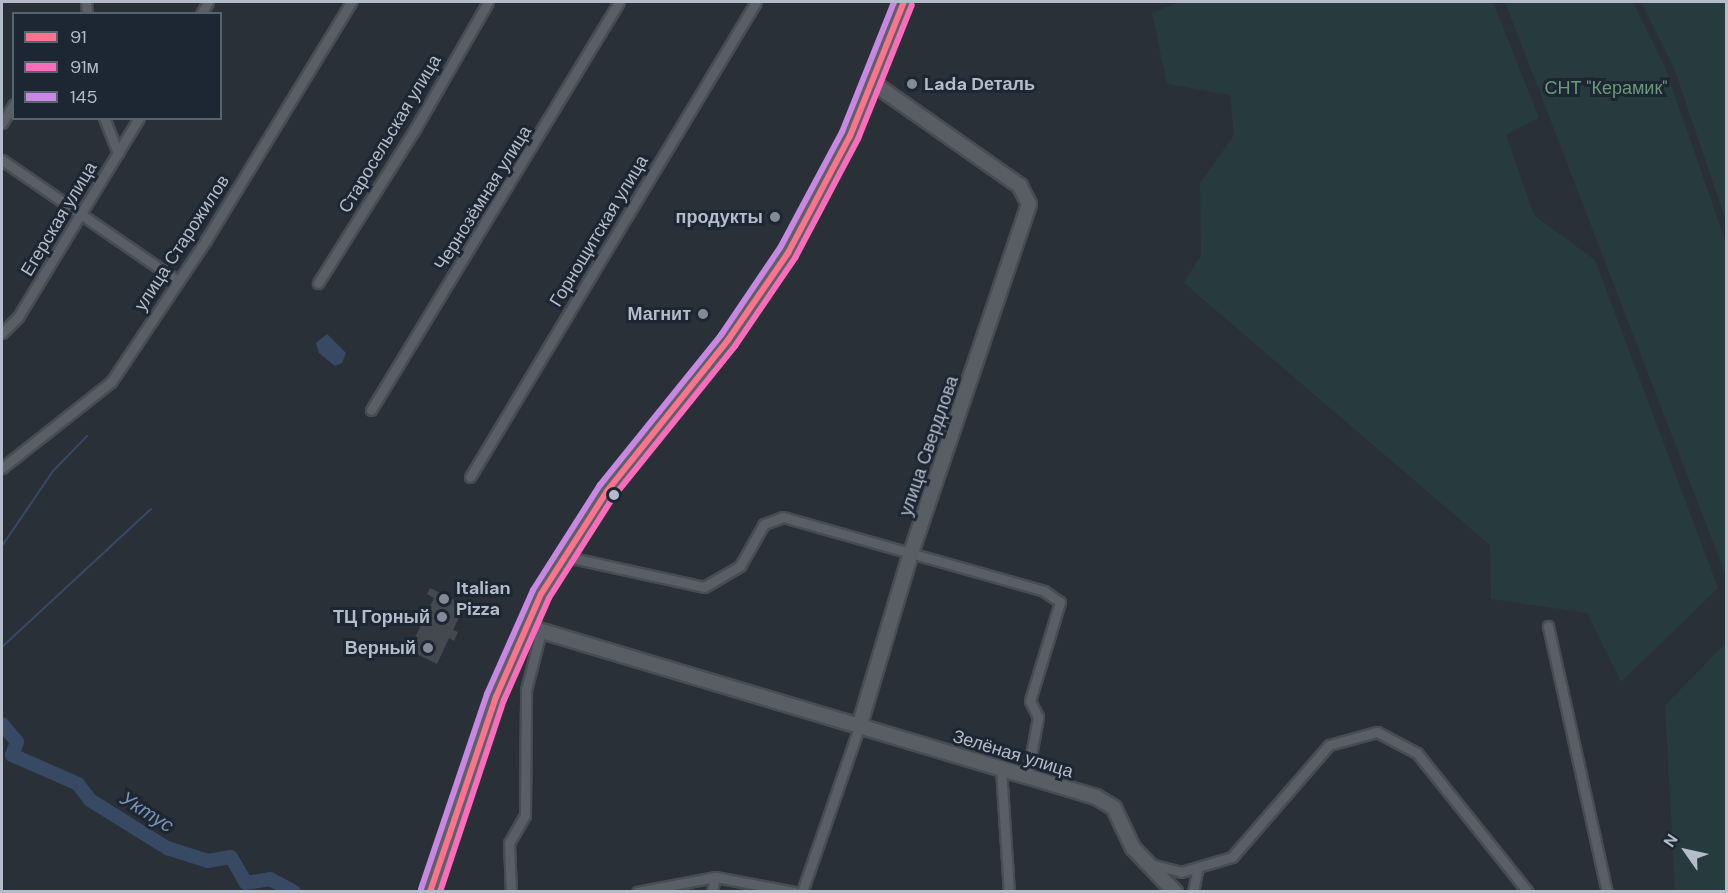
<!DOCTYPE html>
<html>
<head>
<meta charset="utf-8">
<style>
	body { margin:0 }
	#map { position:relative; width:1728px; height:893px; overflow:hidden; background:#2a3038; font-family:"DM Sans",sans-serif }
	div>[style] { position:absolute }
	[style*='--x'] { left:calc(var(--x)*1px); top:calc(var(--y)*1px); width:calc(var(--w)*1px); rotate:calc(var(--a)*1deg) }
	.green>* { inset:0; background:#273a3e }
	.water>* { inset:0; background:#384963 }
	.stream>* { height:2px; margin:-1px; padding:0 1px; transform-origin:1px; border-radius:1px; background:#384963 }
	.river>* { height:14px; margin:-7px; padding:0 7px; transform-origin:7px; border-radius:7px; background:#384963 }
	.building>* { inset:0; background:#444950 }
	.roads { filter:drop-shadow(2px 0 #484c53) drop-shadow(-2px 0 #484c53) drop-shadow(0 2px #484c53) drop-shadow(0 -2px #484c53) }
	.street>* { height:9px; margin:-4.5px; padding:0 4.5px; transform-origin:4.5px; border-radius:4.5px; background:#5a5e66 }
	.secondary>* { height:14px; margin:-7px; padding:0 7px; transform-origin:7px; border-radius:7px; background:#595d64 }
	.primary>* { height:15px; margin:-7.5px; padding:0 7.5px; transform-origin:7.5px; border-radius:7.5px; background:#5c6168 }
	.bus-1>* { height:6px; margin:-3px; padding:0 3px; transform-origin:3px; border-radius:3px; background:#fc738d }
	.bus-2>* { height:6px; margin:-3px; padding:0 3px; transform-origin:3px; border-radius:3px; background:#fb6dba }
	.bus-3>* { height:6px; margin:-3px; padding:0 3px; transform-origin:3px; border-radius:3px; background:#c787e3 }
	.dots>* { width:16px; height:16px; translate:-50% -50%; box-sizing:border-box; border:3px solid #1d2633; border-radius:50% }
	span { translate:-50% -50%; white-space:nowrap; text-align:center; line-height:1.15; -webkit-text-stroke:6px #1d2633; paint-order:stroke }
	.poi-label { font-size:18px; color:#b4bcc9; font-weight:700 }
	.left { translate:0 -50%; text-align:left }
	.right { translate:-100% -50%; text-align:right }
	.park-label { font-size:18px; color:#6b9a76 }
	.street-label { font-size:18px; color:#b4bcc9 }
	.water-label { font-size:20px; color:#7c92b1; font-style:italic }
	.frame { position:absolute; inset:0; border:3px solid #b4bcc9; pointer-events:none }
	.legend { position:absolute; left:12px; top:12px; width:210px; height:108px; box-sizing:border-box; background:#1d2633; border:2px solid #59626f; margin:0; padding:8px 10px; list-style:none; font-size:18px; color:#b4bcc9 }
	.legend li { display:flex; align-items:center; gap:12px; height:30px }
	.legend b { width:30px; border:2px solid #59626f }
	.north { position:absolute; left:1656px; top:821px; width:60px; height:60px; -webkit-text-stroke:4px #1d2633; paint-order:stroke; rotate:304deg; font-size:16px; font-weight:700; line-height:24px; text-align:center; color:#b4bcc9 }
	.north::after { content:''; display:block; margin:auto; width:21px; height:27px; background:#b4bcc9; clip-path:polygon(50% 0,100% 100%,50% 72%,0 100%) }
</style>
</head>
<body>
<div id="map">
	<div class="green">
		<div style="clip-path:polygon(1179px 2px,1493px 2px,1539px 118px,1506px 135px,1534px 215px,1595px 260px,1718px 588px,1621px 682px,1587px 613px,1491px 599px,1490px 545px,1184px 283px,1201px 255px,1200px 183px,1234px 135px,1230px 95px,1167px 84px,1152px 13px)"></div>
		<div style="clip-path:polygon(1505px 2px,1633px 2px,1665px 67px,1726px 243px,1726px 576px)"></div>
		<div style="clip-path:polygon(1641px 2px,1726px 2px,1726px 221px,1674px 68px)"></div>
		<div style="clip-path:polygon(1726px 643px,1726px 891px,1675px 891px,1665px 705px)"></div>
	</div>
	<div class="water">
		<div style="clip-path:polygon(327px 334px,346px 353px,342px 363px,335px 366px,319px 353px,316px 343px)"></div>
	</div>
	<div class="stream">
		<div style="--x:2;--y:546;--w:91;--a:-55.8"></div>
		<div style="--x:53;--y:471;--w:49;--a:-45.8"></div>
		<div style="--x:2;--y:647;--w:203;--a:-42.8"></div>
	</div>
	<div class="river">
		<div style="--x:2;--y:724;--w:23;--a:50"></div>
		<div style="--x:17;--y:742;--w:14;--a:111"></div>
		<div style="--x:12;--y:755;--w:72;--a:23.7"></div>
		<div style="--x:78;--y:784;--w:20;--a:53"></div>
		<div style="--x:90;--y:800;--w:91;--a:31.9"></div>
		<div style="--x:167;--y:848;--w:43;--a:17.6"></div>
		<div style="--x:208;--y:861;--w:23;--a:-10"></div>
		<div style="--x:231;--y:857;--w:30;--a:60"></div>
		<div style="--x:246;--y:883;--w:24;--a:-9"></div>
		<div style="--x:270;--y:879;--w:27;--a:28"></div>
	</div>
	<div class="building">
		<div style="clip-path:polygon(430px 588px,465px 605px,453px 630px,458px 632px,454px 641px,449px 638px,437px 664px,409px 650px,434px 598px,427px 594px)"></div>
	</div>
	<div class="roads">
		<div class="street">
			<div style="--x:86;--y:2;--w:12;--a:85"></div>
			<div style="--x:201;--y:14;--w:14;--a:-60"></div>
			<div style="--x:104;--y:118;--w:38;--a:68"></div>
			<div style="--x:2;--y:123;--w:22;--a:-58"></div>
			<div style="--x:2;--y:160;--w:214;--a:34.5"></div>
			<div style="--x:318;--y:283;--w:182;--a:-57.8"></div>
			<div style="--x:415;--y:129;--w:146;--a:-60.1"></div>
			<div style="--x:2;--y:333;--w:23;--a:-45"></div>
			<div style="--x:18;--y:317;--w:233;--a:-58.7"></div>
			<div style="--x:371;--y:410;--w:477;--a:-58.7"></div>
			<div style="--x:2;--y:468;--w:139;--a:-38.3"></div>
			<div style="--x:111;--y:382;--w:171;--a:-56.2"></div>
			<div style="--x:206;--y:240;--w:279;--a:-58.6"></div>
			<div style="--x:470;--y:477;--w:554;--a:-58.95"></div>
			<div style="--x:563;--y:556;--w:144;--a:12.4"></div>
			<div style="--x:704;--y:587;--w:42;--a:-30.3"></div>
			<div style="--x:740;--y:566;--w:48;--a:-60.3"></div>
			<div style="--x:764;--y:524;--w:20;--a:-20"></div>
			<div style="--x:783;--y:517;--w:271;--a:15.8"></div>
			<div style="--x:1044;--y:591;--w:19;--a:35"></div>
			<div style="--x:1060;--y:602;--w:103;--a:106.9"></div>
			<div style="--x:1030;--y:701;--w:18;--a:63"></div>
			<div style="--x:1038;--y:717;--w:61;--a:100.4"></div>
			<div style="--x:1548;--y:626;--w:272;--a:77.5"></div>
			<div style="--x:1001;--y:769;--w:123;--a:86.3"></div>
			<div style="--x:1150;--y:864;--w:32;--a:14"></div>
			<div style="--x:1181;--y:872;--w:53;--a:-16.4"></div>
			<div style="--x:1232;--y:857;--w:148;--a:-49.1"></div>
			<div style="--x:1329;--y:745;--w:50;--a:-15.2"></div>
			<div style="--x:1377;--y:732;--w:45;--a:27.7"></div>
			<div style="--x:1417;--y:753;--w:178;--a:51.4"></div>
			<div style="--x:511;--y:892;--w:49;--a:-92.3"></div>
			<div style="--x:509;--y:843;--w:32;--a:-60"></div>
			<div style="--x:525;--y:815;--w:125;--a:-89.5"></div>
			<div style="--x:526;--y:690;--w:61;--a:-75.7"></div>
			<div style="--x:637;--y:892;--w:79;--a:-10.9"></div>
			<div style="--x:715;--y:877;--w:81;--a:10.6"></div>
			<div style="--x:712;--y:892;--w:15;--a:-79"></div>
			<div style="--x:802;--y:892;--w:175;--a:-70.9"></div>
			<div style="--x:1193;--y:892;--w:25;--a:-79"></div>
		</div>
		<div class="secondary">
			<div style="--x:525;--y:626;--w:596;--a:16.67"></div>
			<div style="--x:1096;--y:797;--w:21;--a:31"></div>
			<div style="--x:1114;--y:808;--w:44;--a:64.6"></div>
			<div style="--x:1133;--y:848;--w:61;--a:46.3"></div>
			<div style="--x:859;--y:727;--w:182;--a:-73.4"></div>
			<div style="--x:911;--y:553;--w:368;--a:-71.3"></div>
			<div style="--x:1029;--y:204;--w:20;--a:-117"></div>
			<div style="--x:1020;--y:186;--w:179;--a:-145"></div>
		</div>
		<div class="primary">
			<div style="--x:430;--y:892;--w:206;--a:-71.3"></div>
			<div style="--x:496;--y:697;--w:112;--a:-66.4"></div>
			<div style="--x:541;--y:594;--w:122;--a:-57.3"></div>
			<div style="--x:607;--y:491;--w:193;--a:-51.3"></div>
			<div style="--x:728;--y:340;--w:106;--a:-55.4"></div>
			<div style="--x:788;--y:253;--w:132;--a:-62.1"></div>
			<div style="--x:850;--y:136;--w:144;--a:-68.1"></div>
		</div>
	</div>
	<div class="bus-1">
		<div style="--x:430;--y:892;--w:206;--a:-71.3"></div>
		<div style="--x:496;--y:697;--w:112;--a:-66.4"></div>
		<div style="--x:541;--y:594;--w:122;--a:-57.3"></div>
		<div style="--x:607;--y:491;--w:193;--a:-51.3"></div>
		<div style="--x:728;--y:340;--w:106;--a:-55.4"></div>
		<div style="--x:788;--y:253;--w:132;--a:-62.1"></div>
		<div style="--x:850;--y:136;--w:144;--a:-68.1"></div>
	</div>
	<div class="bus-2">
		<div style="--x:440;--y:892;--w:202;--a:-71.6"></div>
		<div style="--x:504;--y:700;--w:111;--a:-66.2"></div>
		<div style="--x:549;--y:598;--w:121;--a:-57.5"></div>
		<div style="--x:614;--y:496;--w:193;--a:-51.1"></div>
		<div style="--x:735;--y:346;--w:107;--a:-55.7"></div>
		<div style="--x:795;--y:258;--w:135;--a:-62.1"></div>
		<div style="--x:858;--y:139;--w:144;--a:-68.1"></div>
	</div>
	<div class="bus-3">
		<div style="--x:421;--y:889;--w:206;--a:-71.3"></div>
		<div style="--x:487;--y:694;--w:114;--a:-66.1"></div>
		<div style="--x:533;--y:590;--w:125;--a:-57.5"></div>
		<div style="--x:600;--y:485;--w:193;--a:-51.1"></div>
		<div style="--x:721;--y:335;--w:105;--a:-55.9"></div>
		<div style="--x:780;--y:248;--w:132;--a:-61.9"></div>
		<div style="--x:842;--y:132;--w:140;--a:-68.2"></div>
	</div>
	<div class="dots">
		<div style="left:912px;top:84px;background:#848b96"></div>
		<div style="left:775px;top:217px;background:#848b96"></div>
		<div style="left:703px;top:314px;background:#848b96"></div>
		<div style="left:614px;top:495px;background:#b4bcc9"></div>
		<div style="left:444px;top:599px;background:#848b96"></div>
		<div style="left:442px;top:617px;background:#848b96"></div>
		<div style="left:428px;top:648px;background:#848b96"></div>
	</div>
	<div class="poi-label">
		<span class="left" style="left:924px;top:84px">Lada Dеталь</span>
		<span class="right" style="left:763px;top:217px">продукты</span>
		<span class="right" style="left:691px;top:314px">Магнит</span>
		<span class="left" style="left:456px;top:599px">Italian<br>Pizza</span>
		<span class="right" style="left:430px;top:617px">ТЦ Горный</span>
		<span class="right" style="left:416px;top:648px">Верный</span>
	</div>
	<div class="park-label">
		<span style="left:1606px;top:88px">СНТ "Керамик"</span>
	</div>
	<div class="street-label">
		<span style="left:390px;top:134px;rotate:-59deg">Старосельская улица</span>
		<span style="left:483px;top:198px;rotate:-58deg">Чернозёмная улица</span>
		<span style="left:59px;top:219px;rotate:-59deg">Егерская улица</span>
		<span style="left:599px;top:231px;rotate:-59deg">Горнощитская улица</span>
		<span style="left:182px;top:243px;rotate:-57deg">улица Старожилов</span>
		<span style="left:929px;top:446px;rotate:-71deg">улица Свердлова</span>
		<span style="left:1013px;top:754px;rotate:17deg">Зелёная улица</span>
	</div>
	<div class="water-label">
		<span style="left:147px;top:812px;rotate:32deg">Уктус</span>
	</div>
	<div class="frame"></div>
	<ul class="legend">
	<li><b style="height:8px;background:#fc738d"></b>91</li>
	<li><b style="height:8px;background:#fb6dba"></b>91м</li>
	<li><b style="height:8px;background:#c787e3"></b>145</li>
	</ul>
	<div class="north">N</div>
</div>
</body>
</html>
